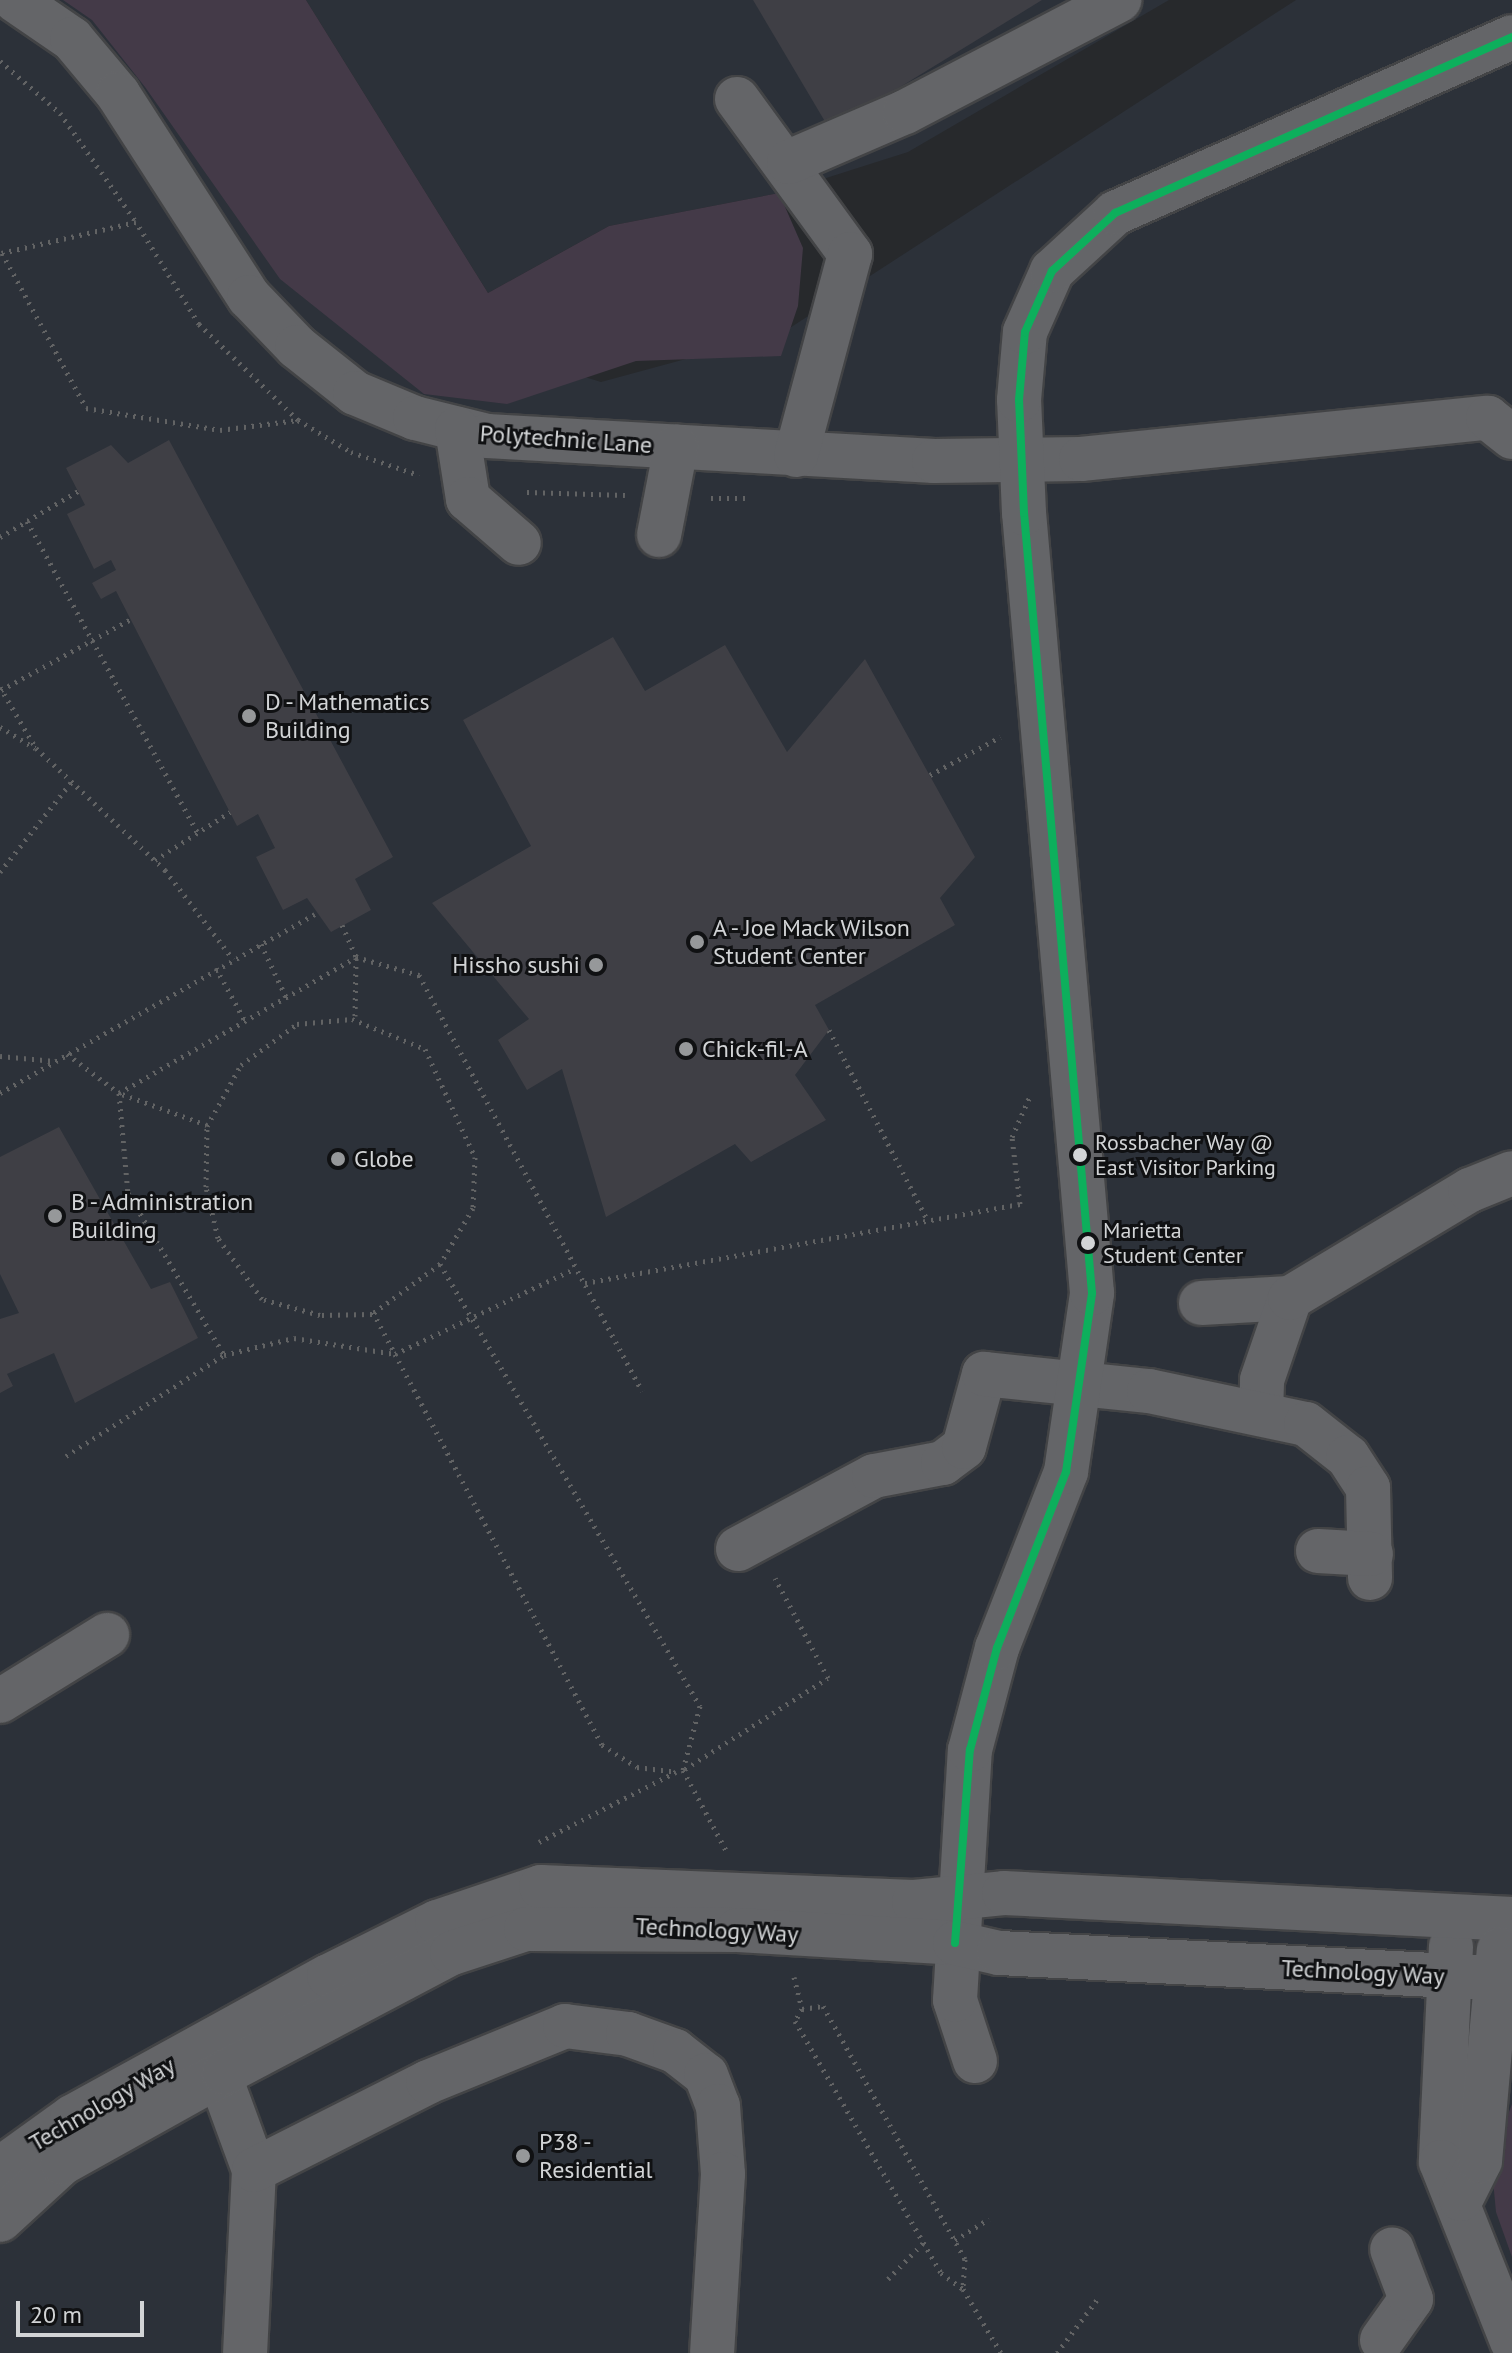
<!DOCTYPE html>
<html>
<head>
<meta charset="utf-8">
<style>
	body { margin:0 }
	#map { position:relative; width:1512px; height:2353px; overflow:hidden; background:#27292c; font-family:"PT Sans",sans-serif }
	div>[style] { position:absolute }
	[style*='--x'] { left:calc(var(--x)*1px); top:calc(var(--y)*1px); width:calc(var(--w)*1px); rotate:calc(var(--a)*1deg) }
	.built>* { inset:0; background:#2c3139 }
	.green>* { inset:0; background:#443a48 }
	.building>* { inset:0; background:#3f3f45 }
	.path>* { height:5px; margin-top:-2.5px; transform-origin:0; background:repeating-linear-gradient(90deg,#626364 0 2px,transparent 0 8px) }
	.roads { filter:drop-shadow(2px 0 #434446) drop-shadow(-2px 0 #434446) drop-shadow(0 2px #434446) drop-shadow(0 -2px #434446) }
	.minor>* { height:44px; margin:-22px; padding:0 22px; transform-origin:22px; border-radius:22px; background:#646568 }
	.bus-1>* { height:8px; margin:-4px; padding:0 4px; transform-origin:4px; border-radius:4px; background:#0daf5c }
	.dots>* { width:22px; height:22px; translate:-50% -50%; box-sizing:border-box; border:4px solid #101113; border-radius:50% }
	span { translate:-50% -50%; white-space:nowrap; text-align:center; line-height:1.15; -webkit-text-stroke:6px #101113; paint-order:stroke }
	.bus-label { font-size:22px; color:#d2d4d6 }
	.left { translate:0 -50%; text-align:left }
	.street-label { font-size:24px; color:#d2d4d6 }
	.poi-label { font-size:24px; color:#d2d4d6 }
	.right { translate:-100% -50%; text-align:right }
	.scale { position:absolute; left:16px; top:2301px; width:128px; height:36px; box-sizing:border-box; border:4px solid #d2d4d6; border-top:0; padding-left:10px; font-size:24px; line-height:28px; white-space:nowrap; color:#d2d4d6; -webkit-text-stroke:6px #101113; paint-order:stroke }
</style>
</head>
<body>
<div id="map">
	<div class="built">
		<div style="clip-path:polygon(0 0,223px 0,463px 339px,601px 382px,782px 333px,1296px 0,1512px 0,1512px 2353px,0 2353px)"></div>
		<div style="clip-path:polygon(306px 0,1169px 0,908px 152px,779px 193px,609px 226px,488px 293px)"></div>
	</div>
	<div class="green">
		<div style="clip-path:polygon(63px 0,306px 0,488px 293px,609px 226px,779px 193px,803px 248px,798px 306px,781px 356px,636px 361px,507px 404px,424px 394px,280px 279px,145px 87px,92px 20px)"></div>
		<div style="clip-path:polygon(1512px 2104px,1512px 2257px,1496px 2212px,1491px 2159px)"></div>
	</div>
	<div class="building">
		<div style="clip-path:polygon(753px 0,1042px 0,830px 130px)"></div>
		<div style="clip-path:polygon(169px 440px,393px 857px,355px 879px,371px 910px,331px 932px,307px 898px,283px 910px,256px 857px,275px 848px,258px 814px,237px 826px,116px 591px,101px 599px,92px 583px,116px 570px,111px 560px,94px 569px,67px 514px,85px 505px,66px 468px,111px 445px,128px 463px)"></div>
		<div style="clip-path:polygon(613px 637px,645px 691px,725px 645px,787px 752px,865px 659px,975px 857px,940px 898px,955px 925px,815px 1005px,829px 1030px,795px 1075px,826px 1120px,751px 1162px,735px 1144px,606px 1217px,562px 1069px,527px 1090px,498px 1040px,529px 1019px,432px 903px,531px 846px,463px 720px)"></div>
		<div style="clip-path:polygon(59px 1127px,151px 1289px,170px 1282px,198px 1338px,75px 1403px,54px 1353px,7px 1374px,13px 1386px,0 1393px,0 1319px,19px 1313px,0 1274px,0 1157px)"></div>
	</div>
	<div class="path">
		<div style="--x:0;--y:61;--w:79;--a:40.9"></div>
		<div style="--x:60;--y:113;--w:133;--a:55.1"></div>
		<div style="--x:298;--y:420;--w:138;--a:-135.9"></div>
		<div style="--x:199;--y:324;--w:120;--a:-121.7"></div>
		<div style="--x:136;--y:222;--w:138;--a:167"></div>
		<div style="--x:2;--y:253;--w:176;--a:61.5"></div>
		<div style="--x:86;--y:408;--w:136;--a:9.3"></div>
		<div style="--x:220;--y:430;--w:79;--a:-7.3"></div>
		<div style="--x:298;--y:420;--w:62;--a:31.1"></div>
		<div style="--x:351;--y:452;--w:72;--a:18.7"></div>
		<div style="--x:527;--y:492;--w:98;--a:1.8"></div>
		<div style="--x:711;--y:498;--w:34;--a:0"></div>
		<div style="--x:27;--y:521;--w:356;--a:61.3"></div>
		<div style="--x:0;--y:537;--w:91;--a:-30.5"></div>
		<div style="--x:0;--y:687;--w:71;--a:59.5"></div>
		<div style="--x:36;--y:748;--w:178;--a:43.4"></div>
		<div style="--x:165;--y:870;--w:112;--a:52.6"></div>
		<div style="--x:1;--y:690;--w:148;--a:-28.6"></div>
		<div style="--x:0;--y:727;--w:41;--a:31"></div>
		<div style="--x:930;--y:775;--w:80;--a:-28.5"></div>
		<div style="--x:155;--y:860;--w:89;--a:-32.6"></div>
		<div style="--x:0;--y:872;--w:116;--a:-51.6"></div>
		<div style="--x:342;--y:925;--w:35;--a:66"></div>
		<div style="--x:356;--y:957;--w:66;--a:15.9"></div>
		<div style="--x:419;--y:975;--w:472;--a:61.8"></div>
		<div style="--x:261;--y:944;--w:59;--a:64.7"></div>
		<div style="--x:216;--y:968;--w:60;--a:61.3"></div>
		<div style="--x:355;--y:1016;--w:58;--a:-89"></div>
		<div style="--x:352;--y:1019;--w:79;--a:22.3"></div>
		<div style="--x:425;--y:1049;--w:119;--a:65.2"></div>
		<div style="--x:475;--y:1157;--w:51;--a:92.2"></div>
		<div style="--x:473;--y:1208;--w:65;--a:120.5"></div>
		<div style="--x:440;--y:1264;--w:84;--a:143.7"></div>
		<div style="--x:372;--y:1314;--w:52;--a:178.9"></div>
		<div style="--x:320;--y:1315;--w:60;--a:-164.6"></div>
		<div style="--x:262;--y:1299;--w:75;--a:-125.8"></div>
		<div style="--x:218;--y:1238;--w:52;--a:-103.2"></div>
		<div style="--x:206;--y:1187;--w:61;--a:-89.1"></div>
		<div style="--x:207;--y:1126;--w:70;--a:-60.9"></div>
		<div style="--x:241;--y:1065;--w:69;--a:-36.2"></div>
		<div style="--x:297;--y:1024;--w:55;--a:-5.2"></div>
		<div style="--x:829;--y:1030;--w:211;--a:62.6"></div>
		<div style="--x:67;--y:1054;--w:65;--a:36.9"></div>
		<div style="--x:119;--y:1093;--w:100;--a:84.9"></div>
		<div style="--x:128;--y:1193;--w:188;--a:59.3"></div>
		<div style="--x:224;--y:1355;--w:72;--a:-13.7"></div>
		<div style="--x:294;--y:1338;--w:102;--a:9"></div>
		<div style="--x:395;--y:1354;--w:442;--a:62.1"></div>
		<div style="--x:602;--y:1745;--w:41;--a:32.2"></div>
		<div style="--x:637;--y:1767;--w:39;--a:7"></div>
		<div style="--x:0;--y:1056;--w:55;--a:5.2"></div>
		<div style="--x:0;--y:1093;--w:362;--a:-29.6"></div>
		<div style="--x:207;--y:1125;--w:94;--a:-160"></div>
		<div style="--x:119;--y:1093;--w:273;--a:-29.8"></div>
		<div style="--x:440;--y:1264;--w:513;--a:59.53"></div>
		<div style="--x:700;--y:1706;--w:66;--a:104.9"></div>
		<div style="--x:683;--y:1770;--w:93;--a:61.8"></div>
		<div style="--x:585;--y:1283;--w:442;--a:-10.3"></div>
		<div style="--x:1020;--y:1204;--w:67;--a:-96.8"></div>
		<div style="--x:1012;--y:1137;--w:45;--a:-66.3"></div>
		<div style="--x:373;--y:1312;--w:47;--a:62.4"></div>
		<div style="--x:395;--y:1354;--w:200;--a:-25.4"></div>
		<div style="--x:66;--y:1456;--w:188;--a:-32.6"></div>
		<div style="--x:685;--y:1769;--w:169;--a:-32.5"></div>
		<div style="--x:828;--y:1678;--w:113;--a:-117.9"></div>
		<div style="--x:539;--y:1842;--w:154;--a:-27.1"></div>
		<div style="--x:794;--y:1977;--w:33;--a:76"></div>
		<div style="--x:802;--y:2009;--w:14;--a:120"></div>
		<div style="--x:795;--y:2021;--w:291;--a:59.9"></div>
		<div style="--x:941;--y:2273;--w:27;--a:36"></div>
		<div style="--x:963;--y:2289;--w:74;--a:59.3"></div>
		<div style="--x:802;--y:2009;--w:21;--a:-8"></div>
		<div style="--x:823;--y:2006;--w:290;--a:60.7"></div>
		<div style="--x:965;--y:2259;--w:29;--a:94"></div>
		<div style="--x:955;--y:2240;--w:40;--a:-32"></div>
		<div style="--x:888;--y:2279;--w:50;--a:-45.8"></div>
		<div style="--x:1057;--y:2353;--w:70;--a:-53.1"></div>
	</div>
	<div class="roads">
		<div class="minor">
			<div style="--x:15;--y:0;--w:69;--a:34.4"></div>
			<div style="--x:72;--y:39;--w:72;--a:50.1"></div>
			<div style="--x:118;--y:94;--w:242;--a:57.2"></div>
			<div style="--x:249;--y:297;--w:69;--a:46.2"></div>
			<div style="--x:297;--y:347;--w:74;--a:38.4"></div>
			<div style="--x:355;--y:393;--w:65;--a:22.6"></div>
			<div style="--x:415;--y:418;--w:74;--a:14"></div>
			<div style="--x:487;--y:436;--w:448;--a:3.2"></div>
			<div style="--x:934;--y:461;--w:147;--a:-0.8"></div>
			<div style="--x:1081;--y:459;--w:409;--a:-5.8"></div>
			<div style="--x:1488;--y:418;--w:31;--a:38"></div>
			<div style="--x:737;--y:99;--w:192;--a:53.9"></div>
			<div style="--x:850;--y:254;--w:208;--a:105"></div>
			<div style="--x:789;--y:162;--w:126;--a:-23.3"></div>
			<div style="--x:905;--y:112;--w:242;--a:-27.6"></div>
			<div style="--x:457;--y:429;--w:71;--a:81.1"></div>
			<div style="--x:468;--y:499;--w:67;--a:40.8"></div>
			<div style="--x:659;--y:535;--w:90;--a:-79.1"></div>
			<div style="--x:1201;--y:1303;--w:89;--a:-3.2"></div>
			<div style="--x:1261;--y:1412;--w:32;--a:-88"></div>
			<div style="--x:1262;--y:1380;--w:87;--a:-71.1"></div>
			<div style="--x:1290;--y:1298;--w:210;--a:-31"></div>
			<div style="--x:1470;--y:1190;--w:45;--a:-22"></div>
			<div style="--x:738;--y:1549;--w:154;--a:-28.2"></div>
			<div style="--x:874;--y:1476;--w:70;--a:-10.7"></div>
			<div style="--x:943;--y:1463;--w:26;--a:-37"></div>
			<div style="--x:964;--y:1447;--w:76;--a:-74.7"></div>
			<div style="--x:984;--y:1374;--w:166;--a:5.9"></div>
			<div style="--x:1149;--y:1391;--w:160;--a:11.9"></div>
			<div style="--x:1306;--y:1424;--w:53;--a:38.2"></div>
			<div style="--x:1348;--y:1457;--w:37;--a:57"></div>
			<div style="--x:1368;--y:1488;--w:90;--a:88.7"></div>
			<div style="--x:1318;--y:1551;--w:53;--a:3.2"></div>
			<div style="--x:0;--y:1701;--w:126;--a:-31.7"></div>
			<div style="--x:1451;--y:1946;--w:216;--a:92.7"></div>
			<div style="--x:1441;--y:2162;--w:193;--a:68.4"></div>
			<div style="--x:209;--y:2047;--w:131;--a:69.9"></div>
			<div style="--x:254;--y:2170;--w:183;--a:92.8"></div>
			<div style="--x:975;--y:2061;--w:64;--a:-108.2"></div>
			<div style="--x:955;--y:2000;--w:250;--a:-86.6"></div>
			<div style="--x:970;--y:1750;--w:106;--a:-75.2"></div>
			<div style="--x:997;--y:1648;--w:189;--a:-68.6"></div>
			<div style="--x:1066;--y:1472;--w:181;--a:-81.7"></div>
			<div style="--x:1092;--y:1293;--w:783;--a:-94.98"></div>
			<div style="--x:1024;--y:513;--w:113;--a:-92.5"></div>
			<div style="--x:1019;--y:400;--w:68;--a:-85"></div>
			<div style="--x:1025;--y:332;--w:67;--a:-66.1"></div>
			<div style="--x:1052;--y:271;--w:86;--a:-42.6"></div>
			<div style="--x:1115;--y:213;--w:434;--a:-23.9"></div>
			<div style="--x:0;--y:2169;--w:89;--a:-35.8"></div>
			<div style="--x:72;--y:2117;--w:293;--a:-28.8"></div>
			<div style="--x:329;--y:1976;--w:121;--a:-26.6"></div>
			<div style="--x:437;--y:1922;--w:110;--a:-18.6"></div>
			<div style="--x:541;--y:1887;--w:373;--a:2.3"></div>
			<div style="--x:914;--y:1902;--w:90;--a:-5.7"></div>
			<div style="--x:1004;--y:1893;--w:509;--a:2.93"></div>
			<div style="--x:254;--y:2170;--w:195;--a:-26.8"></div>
			<div style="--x:428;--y:2082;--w:148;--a:-22.2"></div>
			<div style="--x:565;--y:2026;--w:64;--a:7.2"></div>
			<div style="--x:628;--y:2034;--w:50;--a:19.9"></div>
			<div style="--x:675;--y:2051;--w:39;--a:38"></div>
			<div style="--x:706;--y:2075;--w:33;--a:69"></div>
			<div style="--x:718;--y:2106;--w:68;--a:85.8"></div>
			<div style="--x:723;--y:2174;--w:179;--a:93.5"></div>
			<div style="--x:1461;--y:2199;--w:42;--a:-63.4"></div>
			<div style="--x:1480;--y:2161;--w:212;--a:-84.9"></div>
			<div style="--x:0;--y:2220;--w:84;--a:-42.6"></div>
			<div style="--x:62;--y:2163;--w:185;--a:-29.1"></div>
			<div style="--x:224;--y:2073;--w:258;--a:-27.8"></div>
			<div style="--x:452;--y:1953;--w:78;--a:-18"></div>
			<div style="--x:526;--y:1929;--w:212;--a:0.3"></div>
			<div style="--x:738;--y:1930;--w:217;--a:3.4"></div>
			<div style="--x:955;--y:1943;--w:45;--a:12.8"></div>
			<div style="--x:999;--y:1953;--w:514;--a:2.9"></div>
			<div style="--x:1382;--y:2340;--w:50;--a:-54.7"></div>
			<div style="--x:1411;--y:2299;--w:53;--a:-110.8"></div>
		</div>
	</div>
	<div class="bus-1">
		<div style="--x:955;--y:1943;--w:194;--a:-85.6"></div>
		<div style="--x:970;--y:1750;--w:106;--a:-75.2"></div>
		<div style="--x:997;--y:1648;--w:189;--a:-68.6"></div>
		<div style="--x:1066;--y:1472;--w:181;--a:-81.7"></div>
		<div style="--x:1092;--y:1293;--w:783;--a:-94.98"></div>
		<div style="--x:1024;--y:513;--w:113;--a:-92.5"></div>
		<div style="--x:1019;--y:400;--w:68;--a:-85"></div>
		<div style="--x:1025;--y:332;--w:67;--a:-66.1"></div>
		<div style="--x:1052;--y:271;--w:86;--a:-42.6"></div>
		<div style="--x:1115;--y:213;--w:434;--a:-23.9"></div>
	</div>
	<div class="dots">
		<div style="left:249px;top:716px;background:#96989a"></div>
		<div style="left:697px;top:942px;background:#96989a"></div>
		<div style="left:596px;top:965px;background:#96989a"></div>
		<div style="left:686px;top:1049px;background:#96989a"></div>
		<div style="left:1080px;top:1155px;background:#d2d4d6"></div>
		<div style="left:338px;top:1159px;background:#96989a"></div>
		<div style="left:55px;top:1216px;background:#96989a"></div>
		<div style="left:1088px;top:1243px;background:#d2d4d6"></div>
		<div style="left:523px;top:2156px;background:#96989a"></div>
	</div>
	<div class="bus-label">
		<span class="left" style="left:1095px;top:1155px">Rossbacher Way @<br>East Visitor Parking</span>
		<span class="left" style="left:1103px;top:1243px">Marietta<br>Student Center</span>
	</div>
	<div class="street-label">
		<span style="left:566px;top:439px;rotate:4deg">Polytechnic Lane</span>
		<span style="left:717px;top:1930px;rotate:3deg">Technology Way</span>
		<span style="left:1363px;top:1972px;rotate:3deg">Technology Way</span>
		<span style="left:102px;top:2104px;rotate:-30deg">Technology Way</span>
	</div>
	<div class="poi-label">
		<span class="left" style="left:265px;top:716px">D - Mathematics<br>Building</span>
		<span class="left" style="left:713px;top:942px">A - Joe Mack Wilson<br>Student Center</span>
		<span class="right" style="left:580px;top:965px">Hissho sushi</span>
		<span class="left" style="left:702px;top:1049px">Chick-fil-A</span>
		<span class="left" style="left:354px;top:1159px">Globe</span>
		<span class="left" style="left:71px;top:1216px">B - Administration<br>Building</span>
		<span class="left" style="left:539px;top:2156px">P38 -<br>Residential</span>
	</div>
	<div class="scale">20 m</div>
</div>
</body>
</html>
